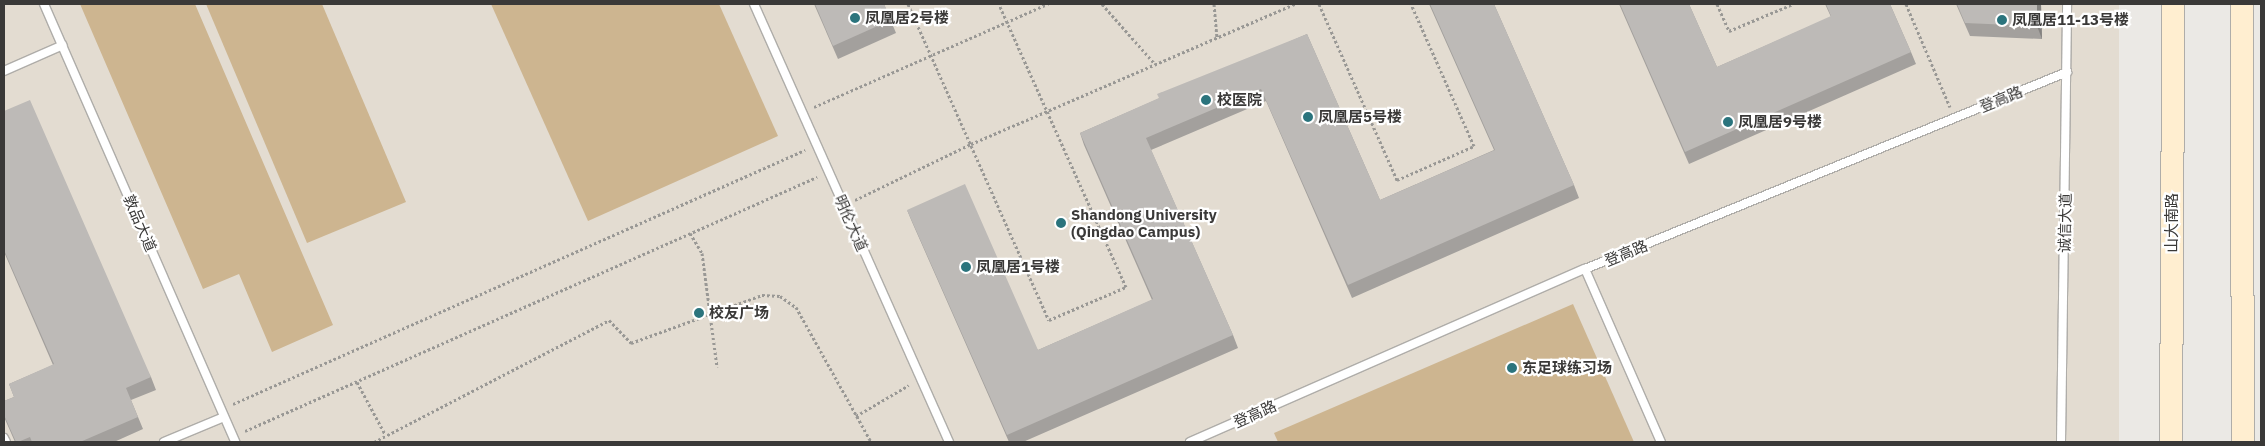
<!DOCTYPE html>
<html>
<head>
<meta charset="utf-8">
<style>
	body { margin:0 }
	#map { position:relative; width:2265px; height:446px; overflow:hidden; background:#ebe9e5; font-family:"IBM Plex Sans","Noto Sans SC",sans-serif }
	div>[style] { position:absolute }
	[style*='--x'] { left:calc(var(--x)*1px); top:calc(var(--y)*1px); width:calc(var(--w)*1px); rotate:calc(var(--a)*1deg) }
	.built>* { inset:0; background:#e3dcd1; transform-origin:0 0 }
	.green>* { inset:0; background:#cdb590 }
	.path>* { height:3px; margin-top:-1.5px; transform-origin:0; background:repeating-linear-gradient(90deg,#999895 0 2.5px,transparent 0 5px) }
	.roads { filter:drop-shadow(1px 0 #afada9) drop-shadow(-1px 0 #afada9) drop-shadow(0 1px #afada9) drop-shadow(0 -1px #afada9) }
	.service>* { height:8px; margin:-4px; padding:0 4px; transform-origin:4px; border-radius:4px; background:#fff }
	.secondary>* { height:22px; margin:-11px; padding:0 11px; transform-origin:11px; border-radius:11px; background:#ffeed0 }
	.wall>* { inset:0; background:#a3a09d }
	.shaded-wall>* { inset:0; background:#848280 }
	.building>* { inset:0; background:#bdbab7 }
	.dots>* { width:14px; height:14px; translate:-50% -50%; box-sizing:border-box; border:2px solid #fff; border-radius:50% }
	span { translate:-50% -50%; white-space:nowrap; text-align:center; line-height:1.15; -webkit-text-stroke:4.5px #fff; paint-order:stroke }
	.poi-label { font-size:15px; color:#3a3938; font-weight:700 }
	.left { translate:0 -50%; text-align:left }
	.street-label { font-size:15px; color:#3a3938 }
	.frame { position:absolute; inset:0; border:5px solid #3a3938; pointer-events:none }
</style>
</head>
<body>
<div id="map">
	<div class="built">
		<div style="left:4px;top:4px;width:2115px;height:438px"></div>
	</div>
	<div class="green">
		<div style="clip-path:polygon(80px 4px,195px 4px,333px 325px,272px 352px,239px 274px,203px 289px)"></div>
		<div style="clip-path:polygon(206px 4px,322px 4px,406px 202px,307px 243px)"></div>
		<div style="clip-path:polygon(491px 4px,719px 4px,778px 136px,588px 221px)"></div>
		<div style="clip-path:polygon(1573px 304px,1634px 442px,1278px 442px,1274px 433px)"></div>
	</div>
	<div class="path">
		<div style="--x:908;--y:4;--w:346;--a:66"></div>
		<div style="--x:1049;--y:320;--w:84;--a:-23.2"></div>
		<div style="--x:1126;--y:287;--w:310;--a:-114.2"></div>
		<div style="--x:1102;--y:4;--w:80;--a:48.5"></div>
		<div style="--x:1214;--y:4;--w:33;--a:85"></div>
		<div style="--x:1319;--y:4;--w:193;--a:66.1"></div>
		<div style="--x:1397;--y:180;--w:84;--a:-23.8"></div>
		<div style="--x:1474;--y:146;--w:155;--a:-113.9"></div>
		<div style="--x:1717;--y:4;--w:30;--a:66"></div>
		<div style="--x:1729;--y:31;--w:69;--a:-22.9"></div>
		<div style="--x:1906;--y:4;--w:112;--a:66.9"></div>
		<div style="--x:814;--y:107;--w:256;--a:-23.8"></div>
		<div style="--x:855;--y:200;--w:129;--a:-25.8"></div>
		<div style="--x:971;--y:144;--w:353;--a:-23.4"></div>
		<div style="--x:690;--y:233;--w:23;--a:59"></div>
		<div style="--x:702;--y:253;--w:115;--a:82.5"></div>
		<div style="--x:357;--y:382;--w:59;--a:61.7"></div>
		<div style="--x:233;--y:404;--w:626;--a:-23.94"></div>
		<div style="--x:856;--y:416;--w:61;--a:-30.3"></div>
		<div style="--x:245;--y:431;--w:626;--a:-23.94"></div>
		<div style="--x:374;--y:442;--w:265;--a:-27.4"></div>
		<div style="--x:609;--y:320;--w:32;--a:46"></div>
		<div style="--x:631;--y:343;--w:140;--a:-20.1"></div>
		<div style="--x:762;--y:295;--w:18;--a:3"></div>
		<div style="--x:780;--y:296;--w:19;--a:35"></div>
		<div style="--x:796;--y:307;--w:154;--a:60.9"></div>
	</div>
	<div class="roads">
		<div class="service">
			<div style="--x:44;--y:4;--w:478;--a:66.4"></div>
			<div style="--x:754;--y:4;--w:479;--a:66"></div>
			<div style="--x:4;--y:71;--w:64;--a:-23.8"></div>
			<div style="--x:1585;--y:269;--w:189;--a:66.3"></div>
			<div style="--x:4;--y:438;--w:4;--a:63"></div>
			<div style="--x:164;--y:442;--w:65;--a:-22.6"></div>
			<div style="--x:1190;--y:442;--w:431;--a:-23.7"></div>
			<div style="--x:1585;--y:269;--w:521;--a:-22.23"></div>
			<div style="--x:2061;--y:442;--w:438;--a:-89.2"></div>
		</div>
		<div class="secondary">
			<div style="--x:2242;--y:4;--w:438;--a:89.9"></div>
			<div style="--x:2171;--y:442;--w:438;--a:-89.7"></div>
		</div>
	</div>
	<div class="wall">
		<div style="clip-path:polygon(814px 4px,884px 4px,896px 33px,838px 59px)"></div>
		<div style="clip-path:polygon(1429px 4px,1494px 4px,1574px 185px,1579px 198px,1352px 298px,1266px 101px,1151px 150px,1233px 335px,1238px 348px,1023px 442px,1009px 442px,912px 222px,907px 210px,1038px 350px,1152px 300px,1084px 145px,1080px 133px,1307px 34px,1380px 200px,1494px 150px)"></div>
		<div style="clip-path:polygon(1619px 4px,1689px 4px,1717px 67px,1831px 17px,1825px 4px,1890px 4px,1911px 52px,1916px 64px,1689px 164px)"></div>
		<div style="clip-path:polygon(1956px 4px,2041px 4px,2042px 39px,1970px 36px)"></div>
		<div style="clip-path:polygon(4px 111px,151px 377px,156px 390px,131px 400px,143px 429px,114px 442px,15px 442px,4px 417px,4px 401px,14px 397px,9px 384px,53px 365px,4px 252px)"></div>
	</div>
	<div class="shaded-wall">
		<div style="clip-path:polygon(2037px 4px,2041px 4px,2042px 39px,2037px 26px)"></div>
	</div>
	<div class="building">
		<div style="clip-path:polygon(815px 4px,884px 4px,891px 20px,833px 46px)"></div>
		<div style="clip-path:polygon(1430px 4px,1494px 4px,1574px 185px,1348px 285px,1261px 89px,1146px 138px,1233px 335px,1007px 435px,907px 210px,965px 184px,1038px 350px,1153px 299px,1080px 133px,1159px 98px,1157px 94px,1307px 34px,1380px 200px,1495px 150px)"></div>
		<div style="clip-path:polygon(1620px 4px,1689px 4px,1717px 67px,1831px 16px,1826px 4px,1890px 4px,1911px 52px,1685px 152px)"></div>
		<div style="clip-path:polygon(1957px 4px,2037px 4px,2037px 26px,1965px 23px)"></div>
		<div style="clip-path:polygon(30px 100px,151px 377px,126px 388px,138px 417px,80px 442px,32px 442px,30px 437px,18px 442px,16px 442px,4px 415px,4px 401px,14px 397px,9px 384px,54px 364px,4px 250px,4px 111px)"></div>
	</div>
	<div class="dots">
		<div style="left:855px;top:18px;background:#2b747d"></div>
		<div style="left:2002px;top:20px;background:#2b747d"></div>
		<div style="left:1206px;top:100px;background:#2b747d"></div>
		<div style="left:1308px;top:117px;background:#2b747d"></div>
		<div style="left:1728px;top:122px;background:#2b747d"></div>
		<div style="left:1061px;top:223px;background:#2b747d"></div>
		<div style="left:966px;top:267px;background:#2b747d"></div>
		<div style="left:699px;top:313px;background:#2b747d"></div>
		<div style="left:1512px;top:368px;background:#2b747d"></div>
	</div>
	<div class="poi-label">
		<span class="left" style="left:865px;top:18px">凤凰居2号楼</span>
		<span class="left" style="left:2012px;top:20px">凤凰居11-13号楼</span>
		<span class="left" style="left:1217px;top:100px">校医院</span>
		<span class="left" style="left:1318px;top:117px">凤凰居5号楼</span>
		<span class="left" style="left:1738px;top:122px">凤凰居9号楼</span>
		<span class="left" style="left:1071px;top:223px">Shandong University<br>(Qingdao Campus)</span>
		<span class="left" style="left:976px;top:267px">凤凰居1号楼</span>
		<span class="left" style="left:709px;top:313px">校友广场</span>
		<span class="left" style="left:1522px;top:368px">东足球练习场</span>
	</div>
	<div class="street-label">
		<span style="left:2001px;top:99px;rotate:-22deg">登高路</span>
		<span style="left:140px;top:223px;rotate:67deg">敦品大道</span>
		<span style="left:851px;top:223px;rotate:66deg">明伦大道</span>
		<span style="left:2065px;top:223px;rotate:-89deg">诚信大道</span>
		<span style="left:2172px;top:223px;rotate:-90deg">山大南路</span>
		<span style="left:1626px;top:253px;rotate:-22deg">登高路</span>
		<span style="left:1255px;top:414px;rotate:-24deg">登高路</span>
	</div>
	<div class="frame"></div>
</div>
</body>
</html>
